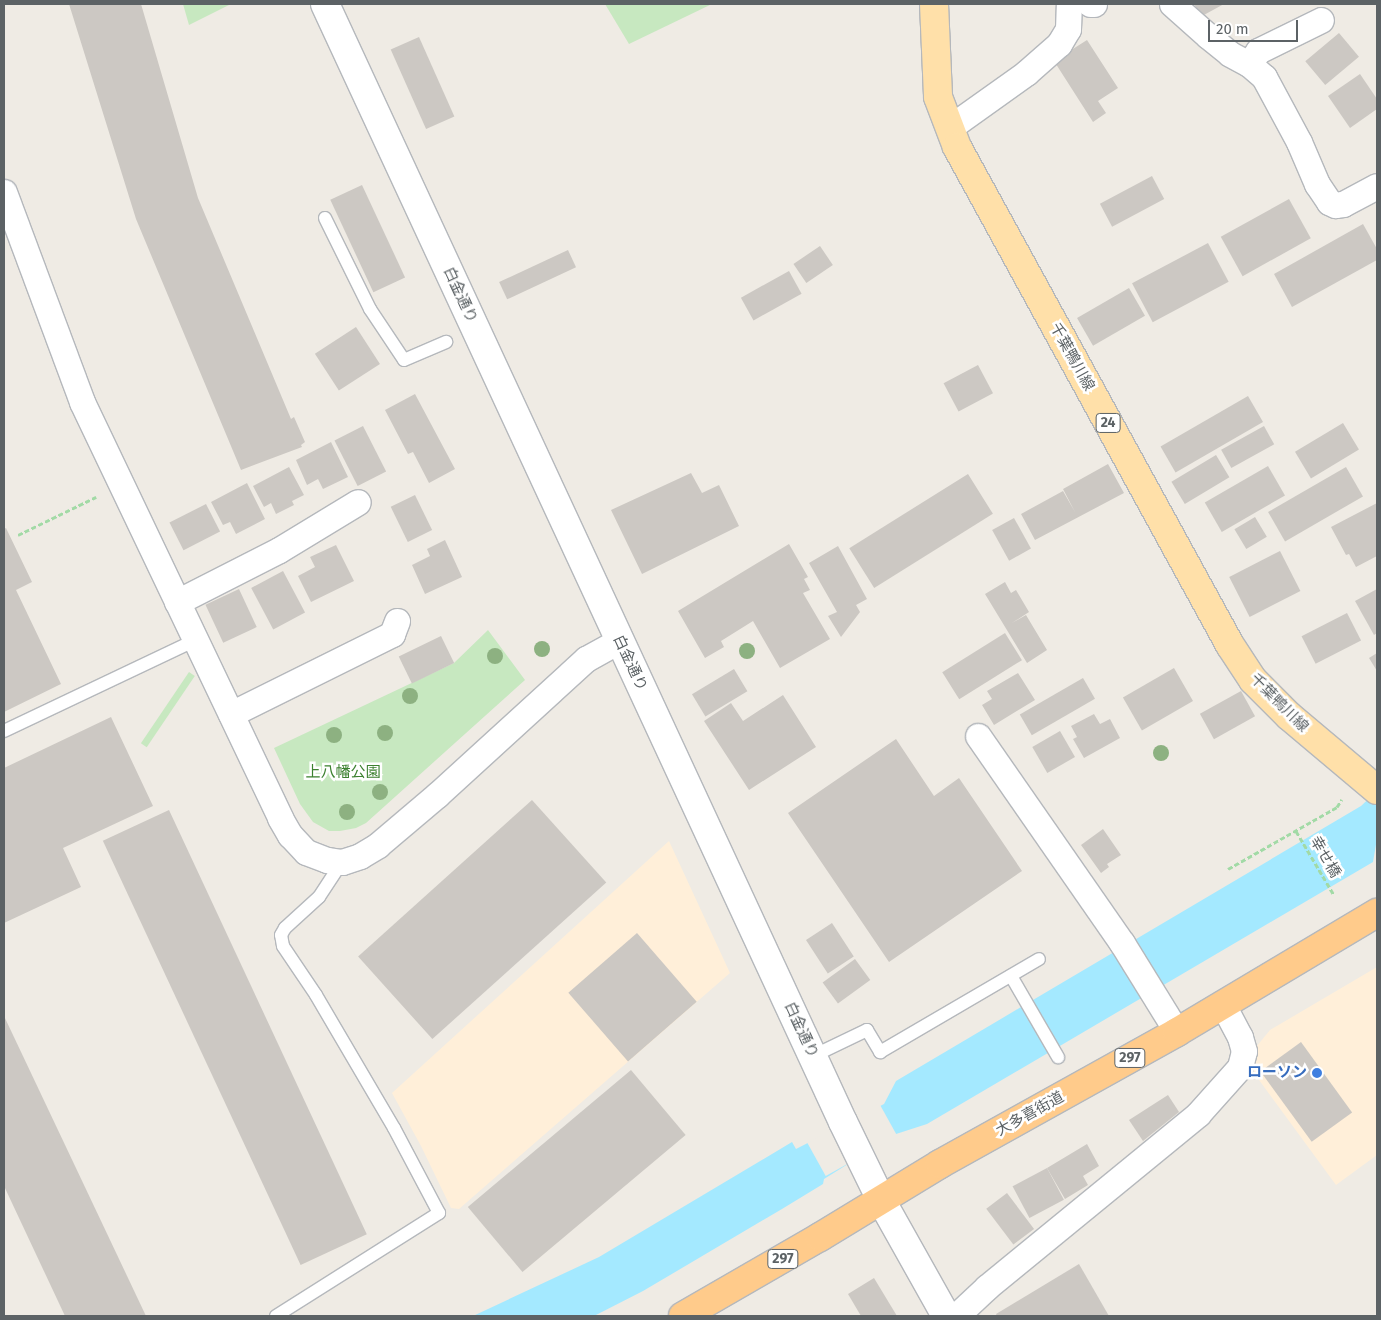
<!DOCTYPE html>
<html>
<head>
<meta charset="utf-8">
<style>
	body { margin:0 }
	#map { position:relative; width:1381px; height:1320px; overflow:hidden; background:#efebe4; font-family:"Fira Sans","Noto Sans JP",sans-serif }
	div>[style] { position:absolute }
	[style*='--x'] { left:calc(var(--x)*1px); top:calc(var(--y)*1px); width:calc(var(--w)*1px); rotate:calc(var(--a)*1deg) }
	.commercial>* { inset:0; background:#ffefd9 }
	.green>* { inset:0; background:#c7e8c0; transform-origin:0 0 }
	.water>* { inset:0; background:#a4e9ff }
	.pier>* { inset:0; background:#efebe4; transform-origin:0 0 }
	.building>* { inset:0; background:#ccc8c3; transform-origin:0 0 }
	.path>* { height:3px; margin-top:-1.5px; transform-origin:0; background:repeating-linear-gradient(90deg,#a2daa6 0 5px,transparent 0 7.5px) }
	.roads { filter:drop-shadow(1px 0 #b5b8bc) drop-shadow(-1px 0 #b5b8bc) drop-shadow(0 1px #b5b8bc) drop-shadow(0 -1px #b5b8bc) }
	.lane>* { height:12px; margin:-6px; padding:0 6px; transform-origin:6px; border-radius:6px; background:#fff }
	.street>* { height:25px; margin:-12.5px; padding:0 12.5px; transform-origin:12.5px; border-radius:12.5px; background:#fff }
	.secondary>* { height:28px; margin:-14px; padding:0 14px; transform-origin:14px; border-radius:14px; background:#fff }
	.primary>* { height:28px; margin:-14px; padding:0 14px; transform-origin:14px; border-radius:14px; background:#ffe0a9 }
	.highway>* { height:28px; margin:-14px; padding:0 14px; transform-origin:14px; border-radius:14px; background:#ffcb8b }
	.trees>* { width:16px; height:16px; margin:-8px; border-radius:50%; background:#8db181 }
	.dots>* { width:14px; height:14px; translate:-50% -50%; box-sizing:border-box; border:2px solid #fff; border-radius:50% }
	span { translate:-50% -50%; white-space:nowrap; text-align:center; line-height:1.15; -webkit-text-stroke:5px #fff; paint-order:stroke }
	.shield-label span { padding:1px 4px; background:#fff; border:1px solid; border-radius:4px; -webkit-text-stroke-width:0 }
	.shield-label { font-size:14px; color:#5c6265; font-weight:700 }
	.street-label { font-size:15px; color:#5c6265 }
	.park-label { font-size:15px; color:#3c8130 }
	.shop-label { font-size:15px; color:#366cbe; font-weight:700 }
	.right { translate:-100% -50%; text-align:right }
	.frame { position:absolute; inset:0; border:5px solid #5c6265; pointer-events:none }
	.scale { position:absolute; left:1208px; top:20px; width:90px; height:22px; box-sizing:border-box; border:2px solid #5c6265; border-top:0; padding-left:6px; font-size:15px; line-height:18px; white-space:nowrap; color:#5c6265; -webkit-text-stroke:4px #fff; paint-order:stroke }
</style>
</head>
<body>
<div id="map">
	<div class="commercial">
		<div style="clip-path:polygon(669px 841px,730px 973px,459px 1209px,451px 1208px,421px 1146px,392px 1093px)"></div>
		<div style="clip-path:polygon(1377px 967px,1377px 1155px,1336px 1185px,1251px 1069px,1252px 1052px,1270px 1030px)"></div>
	</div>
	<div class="green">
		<div style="clip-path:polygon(183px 4px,231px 4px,189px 25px)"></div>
		<div style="clip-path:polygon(605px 4px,712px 4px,629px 44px)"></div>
		<div style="clip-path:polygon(488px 630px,525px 680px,366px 823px,356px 828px,340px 831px,329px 831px,313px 822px,300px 804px,274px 748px,454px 663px)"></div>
		<div style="left:189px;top:672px;width:7px;height:86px;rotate:34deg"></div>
	</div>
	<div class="water">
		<div style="clip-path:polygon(1377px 791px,1377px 839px,1373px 862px,927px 1124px,896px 1134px,824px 1179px,823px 1184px,782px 1209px,643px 1291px,594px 1316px,473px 1316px,599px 1257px,792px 1142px,796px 1149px,884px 1104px,896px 1081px,1361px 806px)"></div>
	</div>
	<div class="pier">
		<div style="left:879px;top:1103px;width:38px;height:82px;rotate:61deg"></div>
	</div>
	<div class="building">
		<div style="clip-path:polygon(69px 4px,141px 4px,198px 198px,291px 419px,294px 417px,305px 442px,301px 445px,302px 447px,241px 470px,136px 219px)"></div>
		<div style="clip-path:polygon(1194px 4px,1224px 4px,1202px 16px)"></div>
		<div style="left:1339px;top:33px;width:31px;height:44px;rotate:50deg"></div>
		<div style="left:419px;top:37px;width:87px;height:31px;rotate:66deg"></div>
		<div style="clip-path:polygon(1087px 40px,1118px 88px,1098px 101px,1106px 113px,1093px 122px,1054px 61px)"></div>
		<div style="clip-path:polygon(1360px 74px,1377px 99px,1377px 109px,1350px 128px,1328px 96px)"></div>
		<div style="left:1152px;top:176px;width:26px;height:59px;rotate:62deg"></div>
		<div style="left:362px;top:185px;width:102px;height:35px;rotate:65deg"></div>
		<div style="left:1289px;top:199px;width:45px;height:78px;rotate:61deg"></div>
		<div style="clip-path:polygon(1363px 224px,1377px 249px,1377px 260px,1292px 307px,1274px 274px)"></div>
		<div style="left:1208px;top:243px;width:44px;height:86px;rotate:62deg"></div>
		<div style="left:820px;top:246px;width:23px;height:32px;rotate:56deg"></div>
		<div style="left:568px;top:250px;width:19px;height:76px;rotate:65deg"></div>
		<div style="left:789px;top:271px;width:26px;height:55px;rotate:61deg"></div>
		<div style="left:1129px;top:288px;width:32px;height:60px;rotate:60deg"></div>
		<div style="left:356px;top:327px;width:44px;height:49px;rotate:57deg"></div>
		<div style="left:978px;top:365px;width:32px;height:39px;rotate:62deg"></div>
		<div style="clip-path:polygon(415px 394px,455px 469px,429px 483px,413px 452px,408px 454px,385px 410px)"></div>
		<div style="left:1248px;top:396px;width:30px;height:101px;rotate:60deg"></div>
		<div style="left:1343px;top:423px;width:31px;height:56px;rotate:59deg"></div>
		<div style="left:363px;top:426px;width:51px;height:32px;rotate:63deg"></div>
		<div style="left:1264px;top:426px;width:21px;height:49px;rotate:61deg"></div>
		<div style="clip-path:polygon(331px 442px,348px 477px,323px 489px,318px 479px,307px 485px,296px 460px)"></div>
		<div style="left:1216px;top:455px;width:26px;height:52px;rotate:59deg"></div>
		<div style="clip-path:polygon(1108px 464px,1124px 493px,1035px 540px,1021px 514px,1063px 491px,1075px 512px,1063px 489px)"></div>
		<div style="left:1268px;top:466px;width:34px;height:73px;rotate:60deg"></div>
		<div style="clip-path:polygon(289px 467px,304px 495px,292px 501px,294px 505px,276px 514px,271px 503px,264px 507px,253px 486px)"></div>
		<div style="left:1346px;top:467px;width:34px;height:90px;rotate:60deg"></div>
		<div style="clip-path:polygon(691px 473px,702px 493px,719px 485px,739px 526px,642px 574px,611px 510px)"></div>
		<div style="left:968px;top:474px;width:47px;height:140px;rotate:58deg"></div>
		<div style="clip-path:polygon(247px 483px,265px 519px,236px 534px,230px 522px,223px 525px,211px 502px)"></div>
		<div style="left:415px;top:495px;width:39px;height:27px;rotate:64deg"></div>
		<div style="clip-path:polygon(1377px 503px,1377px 556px,1356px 567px,1349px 554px,1346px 555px,1331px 527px)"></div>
		<div style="left:206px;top:504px;width:31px;height:41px;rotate:63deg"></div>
		<div style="left:1255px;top:517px;width:23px;height:24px;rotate:59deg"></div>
		<div style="left:1014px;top:518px;width:35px;height:25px;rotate:61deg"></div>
		<div style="clip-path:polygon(6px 528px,32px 582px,16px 590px,61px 684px,4px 712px,4px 529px)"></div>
		<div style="clip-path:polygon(445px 540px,462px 577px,425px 594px,412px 565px,430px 556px,427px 549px)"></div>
		<div style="clip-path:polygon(789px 544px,808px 577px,804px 579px,810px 590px,803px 593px,830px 639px,780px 668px,753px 621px,721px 641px,724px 647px,705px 658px,678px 611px)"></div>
		<div style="clip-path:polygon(336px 545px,354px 581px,311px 602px,298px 576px,315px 567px,310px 557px)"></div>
		<div style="clip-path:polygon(838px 546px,867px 599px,856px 605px,860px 612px,841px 637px,828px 616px,837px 612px,809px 563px)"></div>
		<div style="left:1280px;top:551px;width:45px;height:57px;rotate:63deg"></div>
		<div style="left:283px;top:571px;width:47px;height:36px;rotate:62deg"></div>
		<div style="clip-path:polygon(1005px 582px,1011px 593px,1016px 590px,1029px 612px,1012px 623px,1026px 615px,1047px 650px,1027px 663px,985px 594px)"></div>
		<div style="left:239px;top:589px;width:42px;height:37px;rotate:65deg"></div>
		<div style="clip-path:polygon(1377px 589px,1377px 633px,1374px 635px,1355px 601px)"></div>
		<div style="left:1347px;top:613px;width:31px;height:51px;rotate:63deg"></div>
		<div style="left:1005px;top:633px;width:32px;height:74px;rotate:58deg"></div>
		<div style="left:441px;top:636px;width:30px;height:47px;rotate:64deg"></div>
		<div style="clip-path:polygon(1377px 653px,1377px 671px,1369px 658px)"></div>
		<div style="left:1174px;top:668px;width:38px;height:59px;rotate:60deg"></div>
		<div style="left:734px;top:669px;width:26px;height:49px;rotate:59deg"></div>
		<div style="clip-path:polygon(1018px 673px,1035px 700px,994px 725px,982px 705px,992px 699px,987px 691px)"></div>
		<div style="left:1083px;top:678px;width:24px;height:73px;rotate:60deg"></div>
		<div style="left:1241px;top:691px;width:29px;height:47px;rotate:61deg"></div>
		<div style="clip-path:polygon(783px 695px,816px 747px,749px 790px,704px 721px,731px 703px,743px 721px)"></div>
		<div style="clip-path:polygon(1094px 714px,1100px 724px,1110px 719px,1120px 738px,1084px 758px,1073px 739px,1077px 737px,1071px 726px)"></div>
		<div style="clip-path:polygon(111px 717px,153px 806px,63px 848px,81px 887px,4px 923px,4px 768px)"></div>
		<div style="left:1060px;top:731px;width:30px;height:32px;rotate:60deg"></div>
		<div style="clip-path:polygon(896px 739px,934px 796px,959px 778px,1022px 871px,889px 962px,788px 813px)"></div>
		<div style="left:532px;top:800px;width:111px;height:234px;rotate:48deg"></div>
		<div style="left:169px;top:810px;width:468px;height:73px;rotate:65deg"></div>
		<div style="clip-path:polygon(1103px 829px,1121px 855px,1107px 864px,1109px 867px,1101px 873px,1081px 845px)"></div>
		<div style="left:832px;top:923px;width:40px;height:31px;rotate:57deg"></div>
		<div style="left:637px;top:933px;width:91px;height:91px;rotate:49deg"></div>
		<div style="left:855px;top:959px;width:26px;height:40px;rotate:54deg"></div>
		<div style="clip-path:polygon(4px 1016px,146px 1316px,65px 1316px,4px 1186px)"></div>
		<div style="left:1301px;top:1042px;width:87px;height:50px;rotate:54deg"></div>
		<div style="left:631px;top:1070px;width:85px;height:213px;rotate:50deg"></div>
		<div style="clip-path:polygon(1168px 1095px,1179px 1112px,1143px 1141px,1129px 1120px)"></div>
		<div style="clip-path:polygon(1087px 1144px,1099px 1166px,1083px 1176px,1088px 1185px,1065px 1199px,1047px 1168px)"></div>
		<div style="left:1047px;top:1168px;width:36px;height:39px;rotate:62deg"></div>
		<div style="left:1007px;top:1193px;width:45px;height:26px;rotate:53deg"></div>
		<div style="clip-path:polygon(1079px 1264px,1109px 1316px,997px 1316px,996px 1314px)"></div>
		<div style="clip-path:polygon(874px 1278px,897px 1316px,861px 1316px,848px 1294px)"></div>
	</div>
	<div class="path">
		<div style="--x:18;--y:535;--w:87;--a:-26"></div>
		<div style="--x:1296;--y:831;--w:74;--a:59.3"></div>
		<div style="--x:1228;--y:869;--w:125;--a:-29.6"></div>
		<div style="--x:1337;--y:807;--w:9;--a:-58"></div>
	</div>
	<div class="roads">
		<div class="lane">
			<div style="--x:325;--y:218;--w:102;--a:63.7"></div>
			<div style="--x:370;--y:309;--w:61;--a:56.3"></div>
			<div style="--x:404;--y:360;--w:46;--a:-23.2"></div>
			<div style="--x:4;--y:731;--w:212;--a:-25.4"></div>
			<div style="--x:1011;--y:976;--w:94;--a:59.9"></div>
			<div style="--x:813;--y:1056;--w:60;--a:-25.7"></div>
			<div style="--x:867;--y:1030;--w:26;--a:59"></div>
			<div style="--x:880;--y:1052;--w:184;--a:-30.3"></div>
			<div style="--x:276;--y:1316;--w:193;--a:-32.3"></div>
			<div style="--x:439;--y:1213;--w:96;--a:-117.9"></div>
			<div style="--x:394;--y:1128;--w:154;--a:-120.4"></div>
			<div style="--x:316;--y:995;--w:59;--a:-124"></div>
			<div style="--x:283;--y:946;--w:11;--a:-100"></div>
			<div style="--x:281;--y:935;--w:8;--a:-60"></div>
			<div style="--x:285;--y:928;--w:46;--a:-42.4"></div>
			<div style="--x:319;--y:897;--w:42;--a:-56.7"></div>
		</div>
		<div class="street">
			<div style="--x:1090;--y:4;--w:4;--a:0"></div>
			<div style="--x:1172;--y:4;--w:48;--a:41.6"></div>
			<div style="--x:1208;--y:36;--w:28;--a:39"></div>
			<div style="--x:1230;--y:54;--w:21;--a:28"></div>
			<div style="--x:1249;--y:64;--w:20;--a:41"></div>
			<div style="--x:1264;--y:77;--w:74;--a:61.7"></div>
			<div style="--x:1299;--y:142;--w:46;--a:66.8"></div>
			<div style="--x:1317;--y:184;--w:22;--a:56"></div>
			<div style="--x:1329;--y:202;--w:7;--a:27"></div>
			<div style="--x:1335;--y:205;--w:8;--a:-7"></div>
			<div style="--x:1343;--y:204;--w:38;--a:-28"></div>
			<div style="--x:1249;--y:64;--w:16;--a:-55"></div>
			<div style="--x:1258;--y:51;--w:70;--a:-26.2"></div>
			<div style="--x:949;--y:128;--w:95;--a:-35.5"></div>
			<div style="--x:1026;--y:73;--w:44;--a:-41.3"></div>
			<div style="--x:1059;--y:44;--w:17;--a:-59"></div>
			<div style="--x:1068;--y:29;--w:25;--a:-88"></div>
			<div style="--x:4;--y:192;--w:224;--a:69.6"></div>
			<div style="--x:82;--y:402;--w:461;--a:64.5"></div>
			<div style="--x:280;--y:818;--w:20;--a:60"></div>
			<div style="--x:290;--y:835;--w:23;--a:47"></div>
			<div style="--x:306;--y:852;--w:22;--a:21"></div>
			<div style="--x:327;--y:860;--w:15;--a:8"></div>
			<div style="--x:342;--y:862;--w:19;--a:-18"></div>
			<div style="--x:360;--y:856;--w:21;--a:-31"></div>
			<div style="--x:378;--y:845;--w:77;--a:-40.3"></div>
			<div style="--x:437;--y:795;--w:202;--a:-42.4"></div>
			<div style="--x:586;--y:659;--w:39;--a:-29"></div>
			<div style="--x:177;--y:602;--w:114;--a:-27"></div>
			<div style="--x:279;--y:550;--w:92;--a:-31.3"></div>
			<div style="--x:231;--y:714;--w:180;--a:-26.4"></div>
			<div style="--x:392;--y:634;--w:14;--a:-69"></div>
			<div style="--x:978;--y:736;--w:252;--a:55.2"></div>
			<div style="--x:1122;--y:943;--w:105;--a:58.3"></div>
			<div style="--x:956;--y:1316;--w:42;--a:-43.1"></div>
			<div style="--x:987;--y:1287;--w:273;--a:-39.3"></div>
			<div style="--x:1198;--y:1114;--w:63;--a:-48.2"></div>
			<div style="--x:1240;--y:1067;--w:16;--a:-76"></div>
			<div style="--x:1244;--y:1051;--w:15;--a:-106"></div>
			<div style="--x:1240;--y:1037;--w:36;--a:-118"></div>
		</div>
		<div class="secondary">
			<div style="--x:325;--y:4;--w:1232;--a:65.14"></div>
			<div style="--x:843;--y:1122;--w:87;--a:64"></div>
			<div style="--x:881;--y:1200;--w:133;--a:60.7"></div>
		</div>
		<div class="primary">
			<div style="--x:934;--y:4;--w:93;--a:87.5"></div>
			<div style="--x:938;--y:97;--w:53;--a:69.2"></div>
			<div style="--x:957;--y:147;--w:568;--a:61.27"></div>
			<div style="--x:1230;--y:645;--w:42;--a:56.7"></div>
			<div style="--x:1253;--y:680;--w:51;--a:45"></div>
			<div style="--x:1289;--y:716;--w:115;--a:40.1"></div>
		</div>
		<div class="highway">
			<div style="--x:683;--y:1316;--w:158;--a:-30"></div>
			<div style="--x:820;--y:1237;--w:140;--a:-31.3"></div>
			<div style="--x:940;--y:1164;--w:271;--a:-29.1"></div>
			<div style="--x:1177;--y:1032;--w:233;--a:-30.8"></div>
		</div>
	</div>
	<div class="trees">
		<div style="left:542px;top:649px"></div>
		<div style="left:747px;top:651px"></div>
		<div style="left:495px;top:656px"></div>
		<div style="left:410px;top:696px"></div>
		<div style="left:385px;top:733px"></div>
		<div style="left:334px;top:735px"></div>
		<div style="left:1161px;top:753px"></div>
		<div style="left:380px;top:792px"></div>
		<div style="left:347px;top:812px"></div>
	</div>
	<div class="dots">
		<div style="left:1317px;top:1073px;background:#3f7fe0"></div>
	</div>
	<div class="shield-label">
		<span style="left:1108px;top:423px">24</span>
		<span style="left:1130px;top:1058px">297</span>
		<span style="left:783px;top:1259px">297</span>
	</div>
	<div class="street-label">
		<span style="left:460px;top:295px;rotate:65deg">白金通り</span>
		<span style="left:1072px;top:357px;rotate:61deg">千葉鴨川線</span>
		<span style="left:630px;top:663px;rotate:65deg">白金通り</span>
		<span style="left:1279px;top:703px;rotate:45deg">千葉鴨川線</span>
		<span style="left:1325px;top:857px;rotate:60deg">幸せ橋</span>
		<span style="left:801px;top:1030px;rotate:65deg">白金通り</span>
		<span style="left:1030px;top:1114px;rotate:-29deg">大多喜街道</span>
	</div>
	<div class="park-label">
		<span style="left:343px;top:773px">上八幡公園</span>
	</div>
	<div class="shop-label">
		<span class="right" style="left:1307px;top:1073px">ローソン</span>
	</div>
	<div class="frame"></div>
	<div class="scale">20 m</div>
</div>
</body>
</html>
